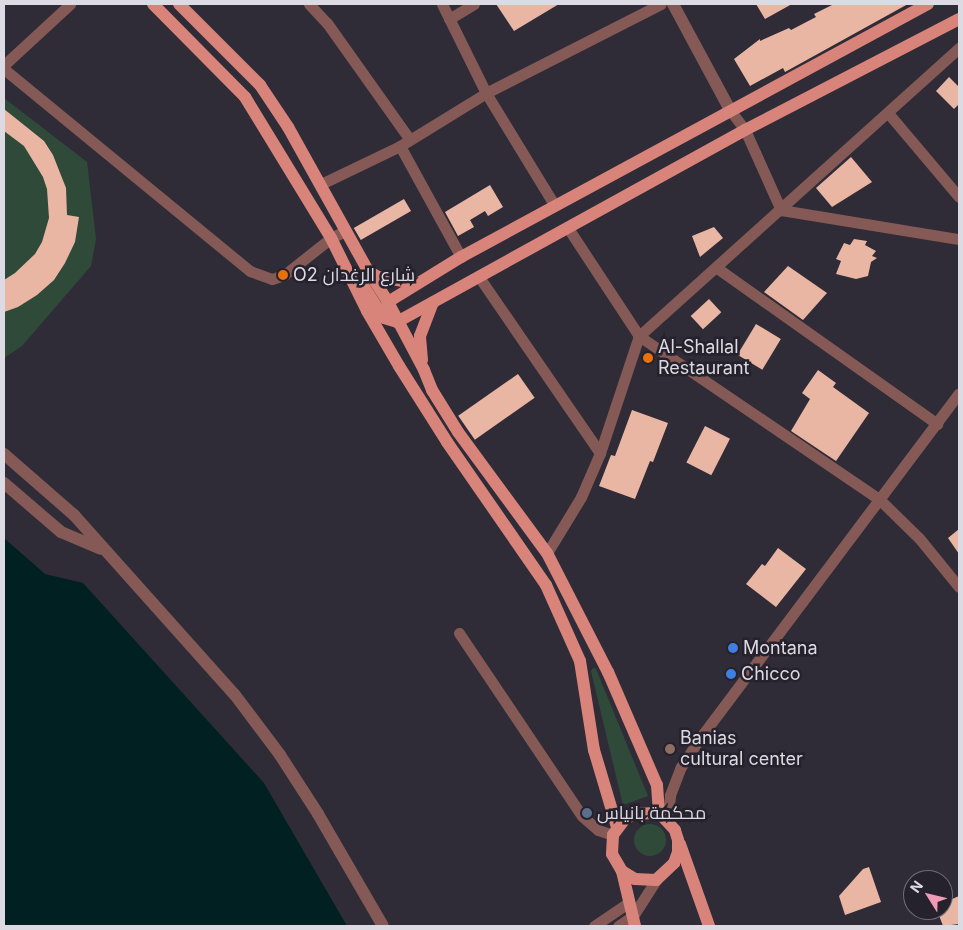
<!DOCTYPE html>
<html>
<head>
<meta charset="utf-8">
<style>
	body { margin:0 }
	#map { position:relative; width:963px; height:930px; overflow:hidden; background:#2f2c37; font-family:Inter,Cairo,sans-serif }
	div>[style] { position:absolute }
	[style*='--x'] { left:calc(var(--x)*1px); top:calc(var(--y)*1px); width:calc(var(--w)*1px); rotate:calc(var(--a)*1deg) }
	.green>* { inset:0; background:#304a3a }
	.round { border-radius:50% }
	.water>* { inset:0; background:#002022 }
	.building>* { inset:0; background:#eab6a4; transform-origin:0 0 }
	.minor>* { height:11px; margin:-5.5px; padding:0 5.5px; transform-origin:5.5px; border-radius:5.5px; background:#855a56 }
	.tertiary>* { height:12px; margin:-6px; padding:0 6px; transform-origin:6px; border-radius:6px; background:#855a56 }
	.primary>* { height:12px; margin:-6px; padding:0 6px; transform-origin:6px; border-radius:6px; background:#d9847b }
	.dots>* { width:14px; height:14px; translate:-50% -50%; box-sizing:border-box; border:2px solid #26222d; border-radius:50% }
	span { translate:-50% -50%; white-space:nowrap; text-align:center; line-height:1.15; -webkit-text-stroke:5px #26222d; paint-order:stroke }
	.poi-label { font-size:18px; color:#dcdae2 }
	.left { translate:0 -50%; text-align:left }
	.frame { position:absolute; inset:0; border:5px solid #dcdae2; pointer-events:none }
	.north { position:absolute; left:903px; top:870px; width:50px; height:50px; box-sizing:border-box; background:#26222d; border:1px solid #6f6c75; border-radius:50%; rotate:306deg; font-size:14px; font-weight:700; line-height:20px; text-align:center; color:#dcdae2 }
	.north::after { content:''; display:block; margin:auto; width:18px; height:22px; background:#f09ab6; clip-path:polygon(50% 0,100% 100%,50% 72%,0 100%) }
</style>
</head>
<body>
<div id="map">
	<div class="green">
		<div style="clip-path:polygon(4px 98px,87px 162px,96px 239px,91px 266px,22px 346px,4px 358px)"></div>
		<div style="clip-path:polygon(593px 668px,596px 669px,648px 796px,623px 805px,591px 671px)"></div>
		<div class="round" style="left:634px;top:824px;width:32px;height:32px"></div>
	</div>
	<div class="water">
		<div style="clip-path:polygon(4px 538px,45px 574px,83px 583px,264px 783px,347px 926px,4px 926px)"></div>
	</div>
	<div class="building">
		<div style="clip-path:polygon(496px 4px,559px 4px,514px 31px)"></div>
		<div style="clip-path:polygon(756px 4px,792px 4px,765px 19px)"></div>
		<div style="clip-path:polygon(834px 4px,908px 4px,785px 72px,783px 68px,750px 86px,734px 59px,760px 39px,760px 41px,789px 28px,791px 30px,816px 17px,814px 14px)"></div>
		<div style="clip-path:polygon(949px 77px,959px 87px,959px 104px,954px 109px,936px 91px)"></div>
		<div style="clip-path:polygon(4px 109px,44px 141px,53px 155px,66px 188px,67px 215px,79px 217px,75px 242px,65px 263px,54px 280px,37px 295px,18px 307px,4px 312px,4px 280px,15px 273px,35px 254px,42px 242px,49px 218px,47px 189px,43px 177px,24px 146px,4px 131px)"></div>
		<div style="clip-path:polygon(851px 157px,872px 182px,832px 207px,816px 188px)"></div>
		<div style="clip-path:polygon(490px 185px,503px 207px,488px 216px,485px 211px,470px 220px,474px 227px,458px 236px,445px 212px)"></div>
		<div style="left:404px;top:199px;width:14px;height:58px;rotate:60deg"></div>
		<div style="clip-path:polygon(714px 227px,723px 238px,700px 257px,692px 236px)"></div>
		<div style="clip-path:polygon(854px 239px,867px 241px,865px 245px,876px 251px,872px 256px,877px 258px,871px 262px,868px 276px,856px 279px,836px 274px,841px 261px,836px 259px,844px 243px,850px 245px)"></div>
		<div style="clip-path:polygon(788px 266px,827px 293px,803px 320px,764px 292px)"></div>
		<div style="left:709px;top:299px;width:18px;height:25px;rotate:47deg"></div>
		<div style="left:756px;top:324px;width:29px;height:36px;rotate:31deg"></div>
		<div style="clip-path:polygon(818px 370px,836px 383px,833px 387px,869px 413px,836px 461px,791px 431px,810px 399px,802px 393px)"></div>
		<div style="left:518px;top:374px;width:29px;height:73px;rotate:55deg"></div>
		<div style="clip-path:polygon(632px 410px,668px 423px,653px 462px,650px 461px,635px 499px,599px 486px,611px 455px,615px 456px)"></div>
		<div style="left:705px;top:426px;width:28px;height:41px;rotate:27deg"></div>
		<div style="clip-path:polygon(959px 529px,959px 554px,948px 538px)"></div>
		<div style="clip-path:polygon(778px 548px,806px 569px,776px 607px,746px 584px,762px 564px,765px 566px)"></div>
		<div style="clip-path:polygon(869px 867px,881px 902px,845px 915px,839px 896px,863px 869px)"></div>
		<div style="clip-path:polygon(959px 896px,959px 924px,943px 926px,937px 910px,943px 910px,943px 903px)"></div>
	</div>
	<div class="minor">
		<div style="--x:309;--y:4;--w:26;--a:47"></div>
		<div style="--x:327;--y:23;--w:143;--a:54.6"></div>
		<div style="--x:442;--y:4;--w:99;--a:63.7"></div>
		<div style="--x:486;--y:93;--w:132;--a:58.6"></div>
		<div style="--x:449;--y:19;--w:29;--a:-31"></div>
		<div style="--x:4;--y:65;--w:90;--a:-42.7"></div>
		<div style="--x:4;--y:69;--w:318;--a:39.4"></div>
		<div style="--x:250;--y:271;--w:23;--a:20"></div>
		<div style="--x:272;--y:279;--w:13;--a:-18"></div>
		<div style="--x:284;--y:275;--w:60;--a:-38.2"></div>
		<div style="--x:331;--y:238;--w:16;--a:-27"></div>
		<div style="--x:730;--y:110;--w:25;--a:53"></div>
		<div style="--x:745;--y:130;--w:88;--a:65.8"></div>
		<div style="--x:781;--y:210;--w:180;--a:9.3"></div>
		<div style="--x:888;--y:113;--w:110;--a:49.8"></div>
		<div style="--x:400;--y:146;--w:127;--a:61.2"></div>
		<div style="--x:321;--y:184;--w:88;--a:-25.7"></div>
		<div style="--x:400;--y:146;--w:101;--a:-31.6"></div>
		<div style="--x:486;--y:93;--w:196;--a:-27"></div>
		<div style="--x:568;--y:228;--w:129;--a:56.7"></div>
		<div style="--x:639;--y:336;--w:292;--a:34.2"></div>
		<div style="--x:880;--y:500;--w:54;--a:44.3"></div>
		<div style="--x:919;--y:538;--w:63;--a:50.8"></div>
		<div style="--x:717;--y:268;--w:270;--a:35.3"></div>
		<div style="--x:479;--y:277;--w:214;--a:55.5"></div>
		<div style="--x:547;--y:553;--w:66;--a:-58.7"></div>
		<div style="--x:581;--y:497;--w:48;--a:-66.6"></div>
		<div style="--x:600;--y:453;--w:123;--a:-71.6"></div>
		<div style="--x:639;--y:336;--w:431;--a:-42"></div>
		<div style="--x:459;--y:633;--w:220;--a:56.1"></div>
		<div style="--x:582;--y:816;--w:21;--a:41"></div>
		<div style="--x:598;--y:830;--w:16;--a:18"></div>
		<div style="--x:667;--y:821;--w:26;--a:-83"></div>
		<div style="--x:670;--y:795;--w:30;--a:-69"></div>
		<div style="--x:681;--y:767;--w:35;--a:-57"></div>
		<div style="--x:700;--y:738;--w:431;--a:-53.1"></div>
		<div style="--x:594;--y:926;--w:41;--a:-34.1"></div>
		<div style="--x:618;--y:926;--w:18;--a:-34"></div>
		<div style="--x:633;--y:916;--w:43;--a:-57.4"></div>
	</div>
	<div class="tertiary">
		<div style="--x:673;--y:4;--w:120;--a:61.7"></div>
		<div style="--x:4;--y:454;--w:93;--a:41.1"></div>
		<div style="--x:74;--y:515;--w:241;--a:48.2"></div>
		<div style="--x:235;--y:695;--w:75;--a:53.1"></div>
		<div style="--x:280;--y:755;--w:70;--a:57.2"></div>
		<div style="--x:318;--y:814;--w:129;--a:59.9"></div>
		<div style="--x:4;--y:483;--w:75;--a:40.7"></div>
		<div style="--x:61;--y:532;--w:43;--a:23"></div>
	</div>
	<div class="primary">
		<div style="--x:153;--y:4;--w:131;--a:45.3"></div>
		<div style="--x:245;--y:97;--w:165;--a:58.6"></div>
		<div style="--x:331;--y:238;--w:81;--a:63.7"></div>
		<div style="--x:367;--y:311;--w:64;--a:59.8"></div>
		<div style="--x:399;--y:366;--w:90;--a:57.7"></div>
		<div style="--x:447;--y:442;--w:174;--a:55.3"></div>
		<div style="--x:546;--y:585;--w:83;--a:65.9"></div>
		<div style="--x:580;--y:661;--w:90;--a:81.1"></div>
		<div style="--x:594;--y:750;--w:80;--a:73.4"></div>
		<div style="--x:179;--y:4;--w:115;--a:45"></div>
		<div style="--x:260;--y:85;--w:50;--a:56.3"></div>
		<div style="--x:288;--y:127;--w:165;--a:60.9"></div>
		<div style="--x:368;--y:271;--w:37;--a:57"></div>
		<div style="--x:388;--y:302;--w:77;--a:62.1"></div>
		<div style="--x:424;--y:370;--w:22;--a:68"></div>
		<div style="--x:432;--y:390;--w:49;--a:58.2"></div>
		<div style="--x:458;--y:432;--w:150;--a:53.7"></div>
		<div style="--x:547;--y:553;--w:134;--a:62.9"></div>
		<div style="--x:608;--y:672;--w:123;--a:66.6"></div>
		<div style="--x:657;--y:785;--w:28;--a:86"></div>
		<div style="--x:368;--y:271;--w:12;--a:31"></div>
		<div style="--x:378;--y:277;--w:37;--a:9"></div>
		<div style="--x:362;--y:284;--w:40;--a:57.1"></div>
		<div style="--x:384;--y:318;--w:14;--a:17"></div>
		<div style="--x:397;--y:322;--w:397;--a:-28.9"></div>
		<div style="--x:745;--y:130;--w:241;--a:-27.4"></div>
		<div style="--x:386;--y:309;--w:7;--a:-74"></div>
		<div style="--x:388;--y:302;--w:86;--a:-31.7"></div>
		<div style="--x:461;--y:257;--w:531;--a:-28.45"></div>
		<div style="--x:422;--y:360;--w:24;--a:-95"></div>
		<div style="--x:420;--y:336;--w:36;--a:-69"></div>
		<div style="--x:680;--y:844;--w:87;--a:70.5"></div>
		<div style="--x:622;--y:871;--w:15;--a:32"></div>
		<div style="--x:635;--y:879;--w:21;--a:3"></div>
		<div style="--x:656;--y:880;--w:25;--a:-43"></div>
		<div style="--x:674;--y:863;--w:12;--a:-70"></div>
		<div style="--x:678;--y:852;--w:12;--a:-90"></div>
		<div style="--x:678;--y:840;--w:10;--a:-107"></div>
		<div style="--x:675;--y:830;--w:23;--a:-133"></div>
		<div style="--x:659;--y:813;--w:24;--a:178"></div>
		<div style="--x:635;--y:814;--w:11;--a:153"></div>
		<div style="--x:625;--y:819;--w:20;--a:127"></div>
		<div style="--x:613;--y:835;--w:19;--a:93"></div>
		<div style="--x:612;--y:854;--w:20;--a:60"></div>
		<div style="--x:622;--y:871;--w:57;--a:76.7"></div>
	</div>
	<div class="dots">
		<div style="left:283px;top:275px;background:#e8710a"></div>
		<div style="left:648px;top:358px;background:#e8710a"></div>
		<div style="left:733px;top:648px;background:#3f7fe0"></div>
		<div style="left:731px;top:674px;background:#3f7fe0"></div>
		<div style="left:670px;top:749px;background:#8d6e63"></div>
		<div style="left:587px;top:813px;background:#5c6f8a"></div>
	</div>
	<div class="poi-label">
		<span class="left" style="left:293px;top:275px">O2 شارع الرغدان</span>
		<span class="left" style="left:658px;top:358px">Al-Shallal<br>Restaurant</span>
		<span class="left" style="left:743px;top:648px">Montana</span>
		<span class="left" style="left:741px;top:674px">Chicco</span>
		<span class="left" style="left:680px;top:749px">Banias<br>cultural center</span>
		<span class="left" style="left:597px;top:813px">محكمة بانياس</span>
	</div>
	<div class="frame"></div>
	<div class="north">N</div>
</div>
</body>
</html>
